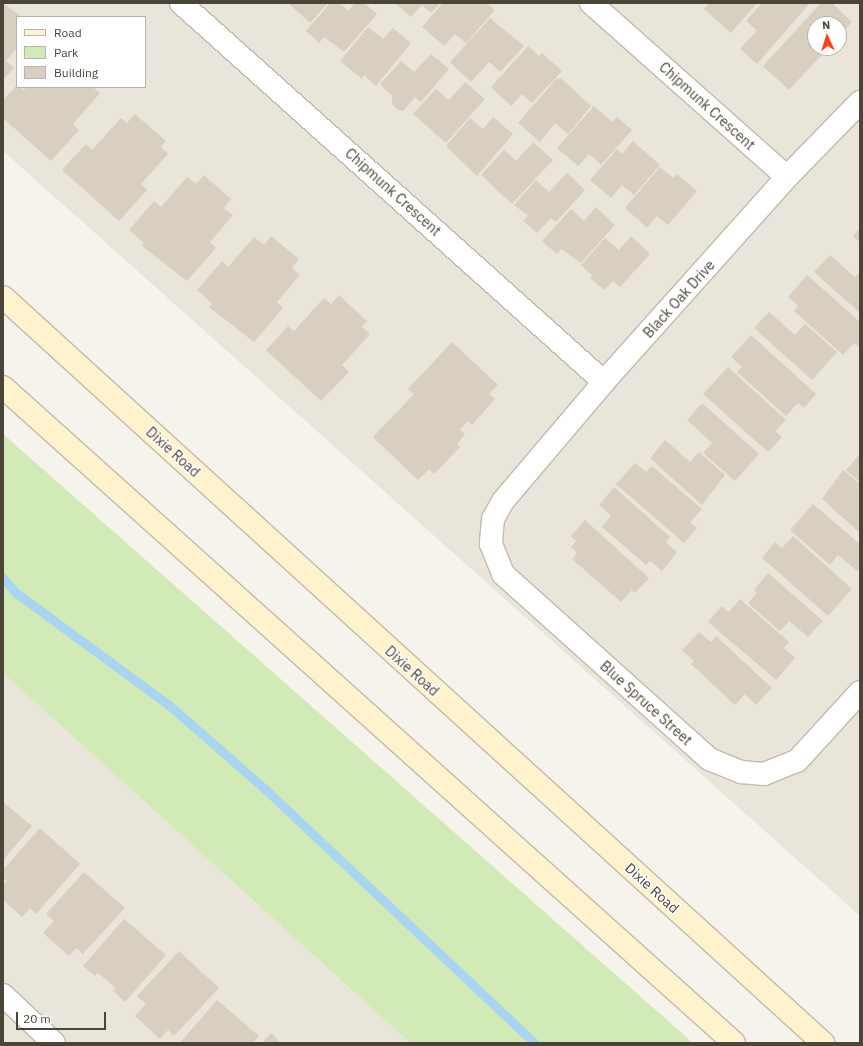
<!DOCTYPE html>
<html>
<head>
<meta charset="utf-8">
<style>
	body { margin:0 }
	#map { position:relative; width:863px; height:1046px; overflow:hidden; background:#f6f3ec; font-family:"IBM Plex Sans",sans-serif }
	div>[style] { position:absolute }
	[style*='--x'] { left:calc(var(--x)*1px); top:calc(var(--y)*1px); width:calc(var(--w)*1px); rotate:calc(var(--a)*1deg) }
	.residential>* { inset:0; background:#eae5da }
	.green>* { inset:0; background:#d2eab5 }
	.stream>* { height:9px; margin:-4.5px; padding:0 4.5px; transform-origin:4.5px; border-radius:4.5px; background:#a9d4f2 }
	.building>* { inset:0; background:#d8cfc1 }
	.roads { filter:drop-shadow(1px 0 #c2bbae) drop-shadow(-1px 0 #c2bbae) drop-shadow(0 1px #c2bbae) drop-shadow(0 -1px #c2bbae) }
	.minor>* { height:22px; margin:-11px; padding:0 11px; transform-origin:11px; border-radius:11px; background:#fff }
	.secondary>* { height:22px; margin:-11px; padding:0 11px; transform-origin:11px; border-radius:11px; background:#fff3cd }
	span { translate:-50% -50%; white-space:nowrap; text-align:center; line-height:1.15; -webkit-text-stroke:3px #fff; paint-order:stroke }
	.street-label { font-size:14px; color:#4b4439 }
	.frame { position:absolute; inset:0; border:4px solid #4b4439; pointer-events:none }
	.legend { position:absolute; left:16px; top:16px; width:130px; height:72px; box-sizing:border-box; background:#fff; border:1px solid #b7b4b0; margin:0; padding:5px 7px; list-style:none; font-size:12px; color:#4b4439 }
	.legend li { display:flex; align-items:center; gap:8px; height:20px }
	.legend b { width:20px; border:1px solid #b7b4b0 }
	.north { position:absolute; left:807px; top:16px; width:40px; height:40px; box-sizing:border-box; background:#fff; border:1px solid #b7b4b0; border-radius:50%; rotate:356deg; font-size:11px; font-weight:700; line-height:16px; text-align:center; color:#4b4439 }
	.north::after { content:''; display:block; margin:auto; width:14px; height:18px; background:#fc3f1d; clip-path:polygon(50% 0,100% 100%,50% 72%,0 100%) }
	.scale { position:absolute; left:16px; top:1012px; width:90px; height:18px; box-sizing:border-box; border:2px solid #4b4439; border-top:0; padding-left:5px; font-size:12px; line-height:14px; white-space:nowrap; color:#4b4439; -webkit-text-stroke:3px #fff; paint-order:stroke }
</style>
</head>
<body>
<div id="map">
	<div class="residential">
		<div style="clip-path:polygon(evenodd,3px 3px,860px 3px,860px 916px,3px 151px,3px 3px,17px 17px,145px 17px,145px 87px,17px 87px,17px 17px,3px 3px,815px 24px,839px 24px,839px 48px,815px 48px,815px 24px)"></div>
		<div style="clip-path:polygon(3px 673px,346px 985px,410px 1043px,3px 1043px)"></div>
	</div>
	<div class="green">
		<div style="clip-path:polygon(3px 434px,693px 1043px,410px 1043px,3px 673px)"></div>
	</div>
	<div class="stream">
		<div style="--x:3;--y:578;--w:18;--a:49"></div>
		<div style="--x:15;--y:592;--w:191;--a:36.3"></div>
		<div style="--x:169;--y:705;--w:128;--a:41.2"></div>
		<div style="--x:265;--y:789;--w:371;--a:43.3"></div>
	</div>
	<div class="building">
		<div style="clip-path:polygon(3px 3px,22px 17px,17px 17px,17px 48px,6px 61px,14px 68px,3px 80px)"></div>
		<div style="clip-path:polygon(288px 3px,328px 3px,310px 23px)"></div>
		<div style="clip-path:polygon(330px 3px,340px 3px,348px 11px,355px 3px,364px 3px,377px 14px,344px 52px,324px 37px,319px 43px,306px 31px)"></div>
		<div style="clip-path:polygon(395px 3px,440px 3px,431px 13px,422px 5px,411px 17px)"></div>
		<div style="clip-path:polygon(443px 3px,487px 3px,495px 10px,466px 43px,455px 34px,444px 46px,422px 27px)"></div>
		<div style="clip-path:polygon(709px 3px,757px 3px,731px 33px,704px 9px)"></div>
		<div style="clip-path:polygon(762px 3px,810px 3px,757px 64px,740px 49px,757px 30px,746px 21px)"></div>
		<div style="clip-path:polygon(821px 3px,832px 3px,852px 22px,839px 36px,839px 24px,815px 24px,815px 48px,828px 48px,789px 90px,763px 66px)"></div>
		<div style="clip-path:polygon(490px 18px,524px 46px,500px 72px,489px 62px,471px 82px,450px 62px)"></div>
		<div style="clip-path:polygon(368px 27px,383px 39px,393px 28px,411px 43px,376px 86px,364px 75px,362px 79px,340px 61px)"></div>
		<div style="clip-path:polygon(528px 46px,539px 56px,542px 53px,562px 71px,532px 103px,522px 94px,511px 106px,491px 87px)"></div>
		<div style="clip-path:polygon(431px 54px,449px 69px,421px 102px,415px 97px,403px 111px,398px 110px,392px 104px,392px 96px,380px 84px,401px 61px,414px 72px)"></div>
		<div style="clip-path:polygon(557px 78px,559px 80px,561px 78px,591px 106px,568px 134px,555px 123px,540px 142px,518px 123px)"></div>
		<div style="clip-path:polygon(465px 82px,485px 99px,446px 143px,413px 114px,436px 89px,449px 100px)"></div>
		<div style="clip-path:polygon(17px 85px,24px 90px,26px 87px,93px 87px,100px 93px,73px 124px,79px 130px,51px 161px,3px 118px,3px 100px)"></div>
		<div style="clip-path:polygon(594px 106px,612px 122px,617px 117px,632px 130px,601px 165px,589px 154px,578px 166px,557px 148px)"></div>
		<div style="clip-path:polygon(135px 114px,166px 141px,161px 147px,168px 154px,141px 184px,147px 190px,119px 221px,62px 170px,86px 144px,92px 150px,121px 118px,127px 123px)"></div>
		<div style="clip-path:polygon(493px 117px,513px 134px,477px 176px,446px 146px,470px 118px,483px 129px)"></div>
		<div style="clip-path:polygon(633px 141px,660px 165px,634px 195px,622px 185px,611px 198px,590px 180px,617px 149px,622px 154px)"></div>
		<div style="clip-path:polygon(533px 142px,553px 160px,512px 204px,481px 175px,504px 150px,516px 161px)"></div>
		<div style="clip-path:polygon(660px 167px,673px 178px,677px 174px,697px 191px,668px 225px,657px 216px,647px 228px,625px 208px)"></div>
		<div style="clip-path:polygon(567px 173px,585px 190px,556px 222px,551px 218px,537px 233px,523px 221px,528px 216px,514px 205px,536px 180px,549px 192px)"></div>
		<div style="clip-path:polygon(204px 175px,231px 199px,224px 208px,233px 215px,210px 242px,216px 248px,187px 281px,142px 246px,144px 243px,129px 230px,154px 201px,161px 207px,187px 177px,196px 184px)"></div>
		<div style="clip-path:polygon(596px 207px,615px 225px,581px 263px,561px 249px,557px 254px,542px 241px,571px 209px,584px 221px)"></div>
		<div style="clip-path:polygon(860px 228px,860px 242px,853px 236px)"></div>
		<div style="clip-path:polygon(271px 236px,299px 259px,292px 268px,300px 275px,277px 302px,283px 308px,254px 342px,209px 307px,212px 304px,197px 290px,222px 261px,228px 267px,254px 237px,264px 245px)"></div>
		<div style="clip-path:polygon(631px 236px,650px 254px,620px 287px,613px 281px,604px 290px,590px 278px,593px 276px,581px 265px,605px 238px,619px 250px)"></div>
		<div style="clip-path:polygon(830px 255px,855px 277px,860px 272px,860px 313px,814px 272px)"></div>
		<div style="clip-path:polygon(807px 275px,860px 322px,859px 347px,854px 343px,843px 355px,794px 311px,798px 306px,788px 297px)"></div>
		<div style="clip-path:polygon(339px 295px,367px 321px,362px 327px,370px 334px,342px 365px,349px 372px,321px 401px,266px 350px,288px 326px,294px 331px,324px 298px,331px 304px)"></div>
		<div style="clip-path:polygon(769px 312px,795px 335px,805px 324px,837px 352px,812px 380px,754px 328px)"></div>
		<div style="clip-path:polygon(751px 335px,816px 394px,804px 408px,798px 403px,786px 416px,737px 372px,742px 367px,731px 357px)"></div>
		<div style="clip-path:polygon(452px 342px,498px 385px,489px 394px,495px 399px,472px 425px,468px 421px,460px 430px,465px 434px,457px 444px,460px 447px,434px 474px,429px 469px,418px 480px,373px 437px,414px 394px,408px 389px)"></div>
		<div style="clip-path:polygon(728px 367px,786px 420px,775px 431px,782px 437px,768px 452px,703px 394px)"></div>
		<div style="clip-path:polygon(702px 403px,759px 454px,735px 481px,703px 453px,712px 443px,687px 420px)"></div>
		<div style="clip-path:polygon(665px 440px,690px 462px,699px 452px,725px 475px,702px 505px,650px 458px)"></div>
		<div style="clip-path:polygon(860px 454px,860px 482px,846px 470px)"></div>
		<div style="clip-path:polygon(635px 463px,646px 472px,652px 466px,702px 509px,690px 522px,697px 528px,684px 543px,616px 484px)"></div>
		<div style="clip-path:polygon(843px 470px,860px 484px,860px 533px,822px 499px)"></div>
		<div style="clip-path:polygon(614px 487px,670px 537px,666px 542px,677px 552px,662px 571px,650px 561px,646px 565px,602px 527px,611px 516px,599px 505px)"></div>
		<div style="clip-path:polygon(813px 504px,860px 544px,860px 568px,857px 571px,838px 555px,830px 565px,790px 530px)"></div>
		<div style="clip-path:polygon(585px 520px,649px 578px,635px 593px,632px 590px,621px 602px,572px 559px,577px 553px,571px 547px,576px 541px,571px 536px)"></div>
		<div style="clip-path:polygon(793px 536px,852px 589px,828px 616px,762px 558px,775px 542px,782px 548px)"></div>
		<div style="clip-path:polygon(768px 573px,823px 621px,808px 637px,789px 621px,780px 631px,748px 603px,757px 593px,754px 590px)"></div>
		<div style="clip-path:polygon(740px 599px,789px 642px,784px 648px,795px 658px,776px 680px,708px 622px,722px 606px,729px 612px)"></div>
		<div style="clip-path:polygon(699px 632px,711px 642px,716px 636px,772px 688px,756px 705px,745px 694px,735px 705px,691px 664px,694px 661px,682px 650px)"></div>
		<div style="clip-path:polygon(3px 802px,32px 826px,3px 860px)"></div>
		<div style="clip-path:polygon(40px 828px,80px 864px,36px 914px,30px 908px,22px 917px,3px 900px,3px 885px,7px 881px,3px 878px,3px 870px)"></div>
		<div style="clip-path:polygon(84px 872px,125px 908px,83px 954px,76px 948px,69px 956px,43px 933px,54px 921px,46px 914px)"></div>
		<div style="clip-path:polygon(124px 919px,166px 955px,125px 1002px,113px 991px,116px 988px,98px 973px,95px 976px,83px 966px)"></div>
		<div style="clip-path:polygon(179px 951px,219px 988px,174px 1036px,168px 1030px,160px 1039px,135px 1016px,146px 1004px,137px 996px)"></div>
		<div style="clip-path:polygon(217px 1000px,259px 1036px,253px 1043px,180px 1043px)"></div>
		<div style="clip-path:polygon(271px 1033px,281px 1043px,262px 1043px)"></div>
	</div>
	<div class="roads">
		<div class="minor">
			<div style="--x:181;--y:3;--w:568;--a:41.86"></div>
			<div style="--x:591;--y:3;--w:262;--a:41.6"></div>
			<div style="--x:860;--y:102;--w:105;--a:134.2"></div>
			<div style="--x:787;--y:177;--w:275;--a:131.8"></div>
			<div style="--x:604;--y:382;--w:156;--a:130.3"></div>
			<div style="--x:503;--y:501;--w:21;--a:119"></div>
			<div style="--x:493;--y:519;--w:25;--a:95"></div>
			<div style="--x:491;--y:544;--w:32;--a:68"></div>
			<div style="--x:503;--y:574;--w:277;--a:41.9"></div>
			<div style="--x:709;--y:759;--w:35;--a:22"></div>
			<div style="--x:741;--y:772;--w:23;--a:5"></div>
			<div style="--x:764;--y:774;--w:35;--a:-22"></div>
			<div style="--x:797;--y:761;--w:93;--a:-47.6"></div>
			<div style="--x:3;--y:995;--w:70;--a:43.3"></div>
		</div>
		<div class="secondary">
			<div style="--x:3;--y:297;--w:1109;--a:42.29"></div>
			<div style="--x:3;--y:387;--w:982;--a:41.9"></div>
		</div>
	</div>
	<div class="street-label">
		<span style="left:707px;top:106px;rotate:42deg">Chipmunk Crescent</span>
		<span style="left:393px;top:192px;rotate:42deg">Chipmunk Crescent</span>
		<span style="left:679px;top:299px;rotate:-48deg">Black Oak Drive</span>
		<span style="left:173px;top:452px;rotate:42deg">Dixie Road</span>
		<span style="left:412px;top:671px;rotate:42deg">Dixie Road</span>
		<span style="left:646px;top:703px;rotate:42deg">Blue Spruce Street</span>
		<span style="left:652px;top:888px;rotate:42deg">Dixie Road</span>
	</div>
	<div class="frame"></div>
	<ul class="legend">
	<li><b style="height:5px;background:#fff3cd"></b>Road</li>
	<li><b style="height:11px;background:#d2eab5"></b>Park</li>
	<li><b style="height:11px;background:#d8cfc1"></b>Building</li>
	</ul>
	<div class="north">N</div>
	<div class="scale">20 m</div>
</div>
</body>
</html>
